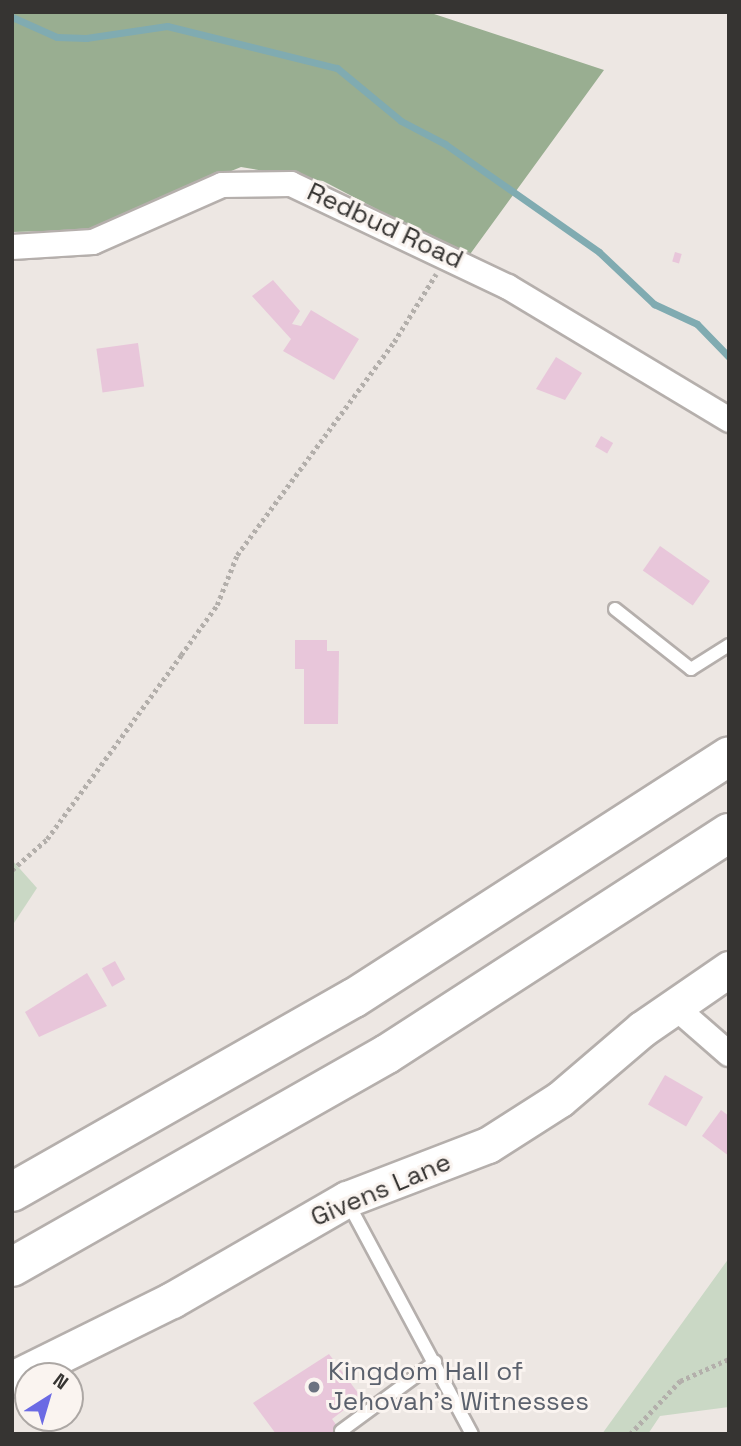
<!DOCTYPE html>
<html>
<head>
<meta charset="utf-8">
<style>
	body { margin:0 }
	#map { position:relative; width:741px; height:1446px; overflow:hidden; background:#ede7e3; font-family:"Space Grotesk",sans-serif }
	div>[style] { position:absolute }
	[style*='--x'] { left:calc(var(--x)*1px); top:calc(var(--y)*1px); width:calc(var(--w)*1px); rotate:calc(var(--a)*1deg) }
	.green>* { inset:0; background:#cad8c5 }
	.forest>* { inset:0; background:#99ae91 }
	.stream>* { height:7px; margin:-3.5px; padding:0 3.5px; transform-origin:3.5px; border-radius:3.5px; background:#80abb1 }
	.building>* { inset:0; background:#e8c6da; transform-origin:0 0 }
	.path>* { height:4.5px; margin-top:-2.25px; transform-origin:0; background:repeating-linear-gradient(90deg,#b3afab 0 3.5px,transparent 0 7px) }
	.roads { filter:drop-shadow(2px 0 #b5afac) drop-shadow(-2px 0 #b5afac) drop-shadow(0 2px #b5afac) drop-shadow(0 -2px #b5afac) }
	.lane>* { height:12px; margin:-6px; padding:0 6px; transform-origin:6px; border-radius:6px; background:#fff }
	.street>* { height:24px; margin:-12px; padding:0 12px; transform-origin:12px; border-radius:12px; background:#fff }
	.secondary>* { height:35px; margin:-17.5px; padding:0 17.5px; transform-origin:17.5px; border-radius:17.5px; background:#fff }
	.highway>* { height:38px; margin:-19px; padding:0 19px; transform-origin:19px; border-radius:19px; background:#fff }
	.dots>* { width:19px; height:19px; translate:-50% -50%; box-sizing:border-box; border:4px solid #faf4f0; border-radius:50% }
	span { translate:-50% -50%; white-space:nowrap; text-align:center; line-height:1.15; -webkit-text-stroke:6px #faf4f0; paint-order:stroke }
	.street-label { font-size:26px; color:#363432 }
	.worship-label { font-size:26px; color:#5b616d }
	.left { translate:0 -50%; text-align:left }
	.frame { position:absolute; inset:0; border:14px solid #363432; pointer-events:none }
	.north { position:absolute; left:14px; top:1362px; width:70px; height:70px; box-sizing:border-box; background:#faf4f0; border:2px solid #aca7a4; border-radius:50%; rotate:37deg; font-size:19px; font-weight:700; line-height:28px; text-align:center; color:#363432 }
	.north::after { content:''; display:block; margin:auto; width:24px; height:32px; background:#6b6ae4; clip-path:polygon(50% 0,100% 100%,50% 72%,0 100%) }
</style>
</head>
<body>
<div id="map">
	<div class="green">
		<div style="clip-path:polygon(12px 860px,37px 888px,12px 926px)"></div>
		<div style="clip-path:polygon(729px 1258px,729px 1407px,660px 1416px,648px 1434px,602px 1434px)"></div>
	</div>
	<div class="forest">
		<div style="clip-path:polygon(12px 12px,428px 12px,604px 70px,468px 257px,323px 181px,241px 167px,88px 230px,12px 232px)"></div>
	</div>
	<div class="stream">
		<div style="--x:12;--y:17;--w:49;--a:24"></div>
		<div style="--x:57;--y:37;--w:29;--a:2"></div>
		<div style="--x:86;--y:38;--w:82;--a:-8.4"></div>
		<div style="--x:167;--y:26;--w:175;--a:13.9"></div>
		<div style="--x:337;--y:68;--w:83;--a:39.6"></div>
		<div style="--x:401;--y:121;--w:50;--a:27.6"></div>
		<div style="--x:445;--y:144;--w:188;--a:35"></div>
		<div style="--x:599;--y:252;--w:76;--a:43.4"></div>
		<div style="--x:654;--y:304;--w:47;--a:24.9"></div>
		<div style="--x:697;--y:324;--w:46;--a:45.9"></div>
	</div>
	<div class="building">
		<div style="left:675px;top:252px;width:7px;height:10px;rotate:16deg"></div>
		<div style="clip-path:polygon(273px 280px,300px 311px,292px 324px,301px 326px,311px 310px,359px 339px,334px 380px,283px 351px,291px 339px,252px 296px)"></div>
		<div style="left:138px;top:343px;width:44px;height:42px;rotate:82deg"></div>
		<div style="clip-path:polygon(556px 357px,582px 373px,565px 400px,536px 389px)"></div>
		<div style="left:601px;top:436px;width:14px;height:12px;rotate:30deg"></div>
		<div style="left:660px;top:546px;width:61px;height:30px;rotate:35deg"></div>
		<div style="clip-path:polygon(295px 640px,327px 640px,327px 651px,339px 651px,338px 724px,304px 724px,304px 669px,295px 669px)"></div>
		<div style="left:115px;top:961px;width:21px;height:15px;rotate:61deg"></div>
		<div style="clip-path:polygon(87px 973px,107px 1006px,39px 1037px,25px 1012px)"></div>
		<div style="left:665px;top:1075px;width:44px;height:34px;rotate:30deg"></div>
		<div style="clip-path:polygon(721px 1110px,729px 1116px,729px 1156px,702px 1136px)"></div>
		<div style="clip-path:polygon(329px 1354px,361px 1397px,332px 1419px,343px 1434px,276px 1434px,253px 1403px)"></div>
	</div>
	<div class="path">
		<div style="--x:12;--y:870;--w:47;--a:-41.5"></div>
		<div style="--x:47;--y:839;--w:228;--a:-53.9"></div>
		<div style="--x:181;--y:655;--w:62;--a:-54.2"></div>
		<div style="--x:217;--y:605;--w:54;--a:-68.2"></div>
		<div style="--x:237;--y:555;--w:265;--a:-53.6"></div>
		<div style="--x:394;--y:342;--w:80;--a:-58.3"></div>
		<div style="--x:630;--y:1434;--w:73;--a:-46.7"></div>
		<div style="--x:680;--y:1381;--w:54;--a:-24.2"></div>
	</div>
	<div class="roads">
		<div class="lane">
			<div style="--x:615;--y:609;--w:97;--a:38.3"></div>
			<div style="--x:691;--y:669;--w:45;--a:-32.3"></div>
			<div style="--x:348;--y:1203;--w:262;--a:61.8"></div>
			<div style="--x:341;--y:1431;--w:117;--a:-36.3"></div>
		</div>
		<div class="street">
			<div style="--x:12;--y:247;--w:81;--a:-3.5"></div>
			<div style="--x:93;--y:242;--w:141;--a:-23.8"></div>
			<div style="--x:222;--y:185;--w:69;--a:-0.8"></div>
			<div style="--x:291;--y:184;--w:240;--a:25.4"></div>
			<div style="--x:508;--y:287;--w:258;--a:31"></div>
			<div style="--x:674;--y:1006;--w:73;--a:41.1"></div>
		</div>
		<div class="secondary">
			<div style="--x:12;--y:1379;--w:178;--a:-26.3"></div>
			<div style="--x:172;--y:1300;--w:202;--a:-30"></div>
			<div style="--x:347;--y:1199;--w:151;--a:-21"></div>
			<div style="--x:488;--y:1145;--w:85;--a:-32.6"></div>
			<div style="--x:560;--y:1099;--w:108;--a:-40.5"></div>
			<div style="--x:642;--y:1029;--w:106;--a:-34.6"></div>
		</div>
		<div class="highway">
			<div style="--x:12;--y:1192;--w:393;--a:-29.6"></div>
			<div style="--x:354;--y:998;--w:446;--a:-32.8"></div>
			<div style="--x:12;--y:1267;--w:431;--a:-29.6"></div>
			<div style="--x:387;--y:1054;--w:407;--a:-32.9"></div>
		</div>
	</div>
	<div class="dots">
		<div style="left:314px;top:1387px;background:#6b7280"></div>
	</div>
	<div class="street-label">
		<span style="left:385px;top:226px;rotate:25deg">Redbud Road</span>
		<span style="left:381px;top:1190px;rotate:-23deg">Givens Lane</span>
	</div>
	<div class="worship-label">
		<span class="left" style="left:328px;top:1387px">Kingdom Hall of<br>Jehovah's Witnesses</span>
	</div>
	<div class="frame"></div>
	<div class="north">N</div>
</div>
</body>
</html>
